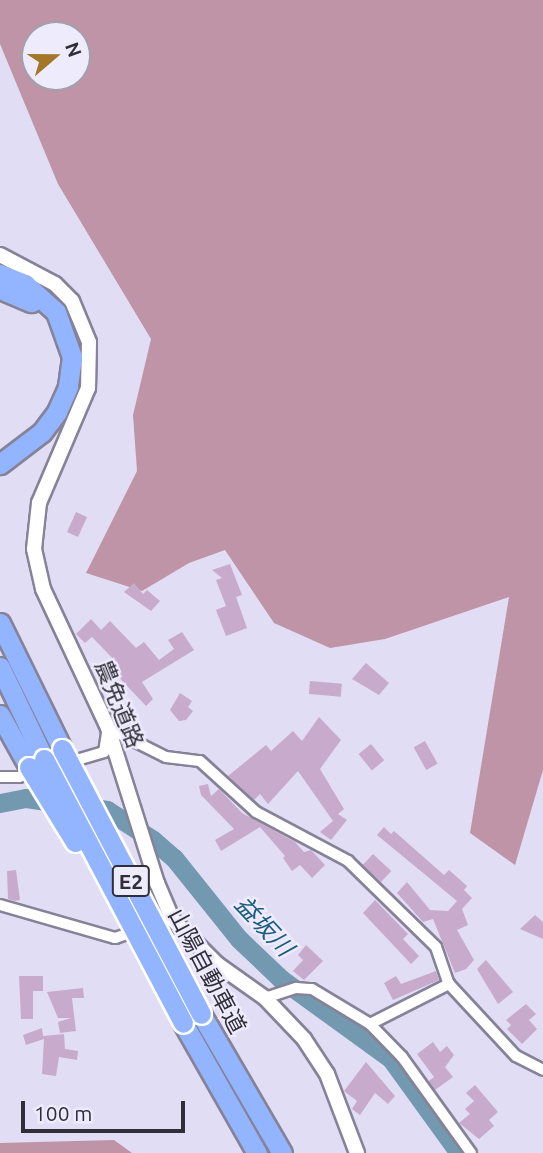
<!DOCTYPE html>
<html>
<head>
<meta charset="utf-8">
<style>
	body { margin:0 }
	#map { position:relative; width:543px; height:1153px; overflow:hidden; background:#e1ddf4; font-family:Ubuntu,"Noto Sans JP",sans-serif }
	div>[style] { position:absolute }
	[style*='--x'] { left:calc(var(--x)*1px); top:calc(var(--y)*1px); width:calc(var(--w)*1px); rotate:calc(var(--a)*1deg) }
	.forest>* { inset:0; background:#be94a6 }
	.river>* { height:19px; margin:-9.5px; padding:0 9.5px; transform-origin:9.5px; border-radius:9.5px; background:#7399b1 }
	.building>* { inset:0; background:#c8abcc; transform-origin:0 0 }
	.roads { filter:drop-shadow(2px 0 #868297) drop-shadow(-2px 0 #868297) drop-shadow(0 2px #868297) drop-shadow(0 -2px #868297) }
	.minor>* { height:10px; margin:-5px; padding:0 5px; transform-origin:5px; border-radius:5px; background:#fff }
	.tertiary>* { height:14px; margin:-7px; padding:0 7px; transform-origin:7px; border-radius:7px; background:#fff }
	.motorway>* { height:19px; margin:-9.5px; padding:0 9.5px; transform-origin:9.5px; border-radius:9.5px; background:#93b5ff }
	.bridges { filter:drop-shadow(2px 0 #fff) drop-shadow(-2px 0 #fff) drop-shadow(0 2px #fff) drop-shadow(0 -2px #fff) }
	.motorway-bridge>* { height:19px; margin:-9.5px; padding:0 9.5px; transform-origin:9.5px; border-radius:9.5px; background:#93b5ff }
	span { translate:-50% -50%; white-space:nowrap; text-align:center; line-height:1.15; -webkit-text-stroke:5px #eeebfd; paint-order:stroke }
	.shield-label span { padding:2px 5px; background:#eeebfd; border:2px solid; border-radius:5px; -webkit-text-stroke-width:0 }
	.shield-label { font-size:21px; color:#302e37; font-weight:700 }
	.street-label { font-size:23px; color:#302e37 }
	.water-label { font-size:24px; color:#195c7e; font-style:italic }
	.north { position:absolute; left:21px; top:21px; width:70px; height:70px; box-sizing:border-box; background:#eeebfd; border:2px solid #a29fae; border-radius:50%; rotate:70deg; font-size:19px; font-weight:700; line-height:28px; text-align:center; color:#302e37 }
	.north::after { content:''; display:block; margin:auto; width:24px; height:32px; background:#a37628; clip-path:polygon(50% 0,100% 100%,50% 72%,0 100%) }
	.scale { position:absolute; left:21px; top:1101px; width:164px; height:32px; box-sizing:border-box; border:4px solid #302e37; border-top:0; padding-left:9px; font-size:21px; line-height:24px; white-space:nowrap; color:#302e37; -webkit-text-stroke:5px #eeebfd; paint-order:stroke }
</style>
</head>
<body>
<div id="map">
	<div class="forest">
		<div style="clip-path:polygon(evenodd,0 0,543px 0,543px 770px,515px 865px,470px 833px,509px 597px,385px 639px,330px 648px,274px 623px,225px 550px,189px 563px,142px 591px,86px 573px,137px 471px,133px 415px,151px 339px,58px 184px,0 44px,0 0,35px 35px,77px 35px,77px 77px,35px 77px,35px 35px)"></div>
		<div style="clip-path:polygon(114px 1140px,132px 1153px,0 1153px,0 1143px)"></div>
	</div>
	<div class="river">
		<div style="--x:0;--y:803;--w:26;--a:-11"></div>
		<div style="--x:26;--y:798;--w:82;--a:8.4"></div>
		<div style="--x:107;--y:810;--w:55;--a:33.1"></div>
		<div style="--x:153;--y:840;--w:28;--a:41"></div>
		<div style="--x:174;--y:858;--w:104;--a:51.3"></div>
		<div style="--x:239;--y:939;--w:58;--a:43.6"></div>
		<div style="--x:281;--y:979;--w:136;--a:36"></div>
		<div style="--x:391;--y:1059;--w:116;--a:54.1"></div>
	</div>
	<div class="building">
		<div style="left:76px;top:512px;width:12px;height:22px;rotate:24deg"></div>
		<div style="clip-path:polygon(230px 564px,242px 595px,236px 597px,247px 628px,226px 636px,216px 610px,226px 606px,216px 580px,222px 578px,212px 570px)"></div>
		<div style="clip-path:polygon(134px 583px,143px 594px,147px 590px,160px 601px,151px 611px,124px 592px)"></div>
		<div style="clip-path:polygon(91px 619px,101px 630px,110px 621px,136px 648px,144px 642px,159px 660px,174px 649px,168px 640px,182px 632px,194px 650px,142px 682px,153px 699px,146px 706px,112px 670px,119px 665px,92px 637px,85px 643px,76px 634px)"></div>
		<div style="clip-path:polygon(366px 663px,389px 683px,379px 695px,352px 679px)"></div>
		<div style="left:310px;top:681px;width:32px;height:13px;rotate:5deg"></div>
		<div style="clip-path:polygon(180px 693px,192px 701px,188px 707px,193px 711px,186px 720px,179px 721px,170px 710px)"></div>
		<div style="left:121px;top:711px;width:16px;height:10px;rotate:43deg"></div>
		<div style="clip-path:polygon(319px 717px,341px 740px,320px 769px,344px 809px,338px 814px,347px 820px,331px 840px,320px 832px,333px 821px,298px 771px,268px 804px,260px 794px,254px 800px,228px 776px,266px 745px,271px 751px,293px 731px,302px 741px)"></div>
		<div style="left:425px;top:741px;width:26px;height:13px;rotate:61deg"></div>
		<div style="left:371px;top:744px;width:21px;height:16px;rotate:51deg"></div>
		<div style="clip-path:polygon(208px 784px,211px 796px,219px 789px,242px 813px,295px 842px,304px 852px,311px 850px,325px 865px,312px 878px,300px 865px,292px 871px,283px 858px,285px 856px,260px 827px,221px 851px,215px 840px,234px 829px,201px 795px,199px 786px)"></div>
		<div style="clip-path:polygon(384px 827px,391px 834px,394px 831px,444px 875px,449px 870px,467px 886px,464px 890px,472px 898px,462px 909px,468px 925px,457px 930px,474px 960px,466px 969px,455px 973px,433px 919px,423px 922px,397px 893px,407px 882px,430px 910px,448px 911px,457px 901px,377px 835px)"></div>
		<div style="left:373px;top:854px;width:25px;height:15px;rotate:43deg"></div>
		<div style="clip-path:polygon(16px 870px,20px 900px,15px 901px,8px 899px,7px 871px)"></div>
		<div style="clip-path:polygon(375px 900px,408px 934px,403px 939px,419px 956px,411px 964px,363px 913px)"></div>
		<div style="clip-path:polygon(535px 915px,543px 922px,543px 939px,520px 929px)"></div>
		<div style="clip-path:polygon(306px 945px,323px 961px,304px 980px,293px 971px,303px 960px,298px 955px)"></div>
		<div style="clip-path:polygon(486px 960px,513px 992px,498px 1004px,477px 969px)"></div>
		<div style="clip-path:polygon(436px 971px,439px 980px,393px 1000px,384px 983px,396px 976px,401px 984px)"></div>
		<div style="clip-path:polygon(19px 976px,43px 976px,43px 991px,33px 991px,33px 1019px,21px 1019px)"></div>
		<div style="clip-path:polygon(83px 988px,84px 998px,72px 998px,76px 1031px,60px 1033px,58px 1022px,71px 1018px,58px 1018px,47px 992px)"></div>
		<div style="clip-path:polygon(526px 1004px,536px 1014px,529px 1020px,537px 1029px,522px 1044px,507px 1029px,511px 1025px,506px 1020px)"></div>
		<div style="clip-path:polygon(42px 1028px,43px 1036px,64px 1034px,65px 1049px,78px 1051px,77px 1060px,59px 1057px,56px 1076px,42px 1074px,44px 1039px,26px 1045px,23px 1035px)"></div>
		<div style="clip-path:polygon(433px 1042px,440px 1052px,447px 1046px,454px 1055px,445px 1067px,453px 1077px,435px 1090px,429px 1081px,434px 1077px,417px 1054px)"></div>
		<div style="clip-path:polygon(366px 1062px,395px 1096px,388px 1104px,375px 1093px,360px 1115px,352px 1109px,357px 1101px,344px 1091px)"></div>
		<div style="clip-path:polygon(475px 1085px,498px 1112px,489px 1120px,494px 1126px,479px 1139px,459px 1123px,470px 1114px,465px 1109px,474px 1101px,466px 1093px)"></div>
	</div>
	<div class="roads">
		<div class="minor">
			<div style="--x:0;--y:777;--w:19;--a:0"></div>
			<div style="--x:19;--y:777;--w:89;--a:-16.4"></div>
			<div style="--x:104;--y:752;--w:24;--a:-81"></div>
			<div style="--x:108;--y:728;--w:65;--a:26.6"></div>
			<div style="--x:166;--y:757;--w:34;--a:7"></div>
			<div style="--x:200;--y:761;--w:76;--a:42.3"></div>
			<div style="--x:256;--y:812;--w:104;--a:28"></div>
			<div style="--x:348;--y:861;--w:123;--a:44.3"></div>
			<div style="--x:436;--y:947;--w:39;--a:71"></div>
			<div style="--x:0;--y:905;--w:120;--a:16"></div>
			<div style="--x:115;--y:938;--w:60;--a:-18.4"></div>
			<div style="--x:265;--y:998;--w:33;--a:-18"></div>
			<div style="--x:296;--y:988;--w:16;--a:4"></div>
			<div style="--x:312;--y:989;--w:68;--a:31.1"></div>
			<div style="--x:370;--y:1024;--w:89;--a:-26.9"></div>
			<div style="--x:449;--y:984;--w:98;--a:47.1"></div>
			<div style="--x:516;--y:1056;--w:30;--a:27"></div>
			<div style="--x:370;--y:1024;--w:46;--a:45.9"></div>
			<div style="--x:402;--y:1057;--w:118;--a:54.3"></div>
		</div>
		<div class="tertiary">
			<div style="--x:0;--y:255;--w:62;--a:27.8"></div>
			<div style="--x:55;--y:284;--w:24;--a:45"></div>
			<div style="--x:72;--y:301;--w:44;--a:67.5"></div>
			<div style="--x:89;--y:342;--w:46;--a:91.2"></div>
			<div style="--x:88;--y:388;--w:125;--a:113.1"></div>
			<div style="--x:39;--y:503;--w:46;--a:96.2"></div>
			<div style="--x:34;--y:549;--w:41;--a:77.3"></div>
			<div style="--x:43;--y:589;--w:153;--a:64.9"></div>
			<div style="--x:108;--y:728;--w:163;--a:72.5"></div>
			<div style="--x:157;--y:883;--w:39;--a:67"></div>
			<div style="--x:172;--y:919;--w:64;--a:45"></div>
			<div style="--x:217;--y:964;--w:59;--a:35.3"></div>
			<div style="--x:265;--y:998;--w:57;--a:46.4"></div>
			<div style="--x:304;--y:1039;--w:42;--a:56.7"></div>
			<div style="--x:327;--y:1074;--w:85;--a:69.2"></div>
		</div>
		<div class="motorway">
			<div style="--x:0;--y:274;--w:27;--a:22"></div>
			<div style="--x:25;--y:284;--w:42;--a:42.1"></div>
			<div style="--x:56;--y:312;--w:48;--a:70.4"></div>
			<div style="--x:72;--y:357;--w:30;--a:98"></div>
			<div style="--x:68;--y:387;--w:27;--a:114"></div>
			<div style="--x:57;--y:412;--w:25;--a:127"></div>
			<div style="--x:42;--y:432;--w:53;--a:142.7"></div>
			<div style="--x:0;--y:289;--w:34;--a:23"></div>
			<div style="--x:0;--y:623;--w:140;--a:63.8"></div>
			<div style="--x:0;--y:667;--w:102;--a:64.4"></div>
			<div style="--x:0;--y:715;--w:60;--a:60.9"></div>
			<div style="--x:201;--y:1014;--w:161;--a:59.8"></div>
			<div style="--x:183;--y:1023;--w:150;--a:60.4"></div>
		</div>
	</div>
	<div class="bridges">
		<div class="motorway-bridge">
			<div style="--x:62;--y:749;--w:299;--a:62.3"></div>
			<div style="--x:44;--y:759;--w:298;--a:62.2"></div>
			<div style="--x:29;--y:767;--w:88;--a:58.5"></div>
		</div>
	</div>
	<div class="shield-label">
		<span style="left:131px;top:881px">E2</span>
	</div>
	<div class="street-label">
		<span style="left:119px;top:704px;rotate:68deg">農免道路</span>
		<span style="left:207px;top:971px;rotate:62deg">山陽自動車道</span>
	</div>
	<div class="water-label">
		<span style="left:264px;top:926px;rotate:47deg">益坂川</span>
	</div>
	<div class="north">N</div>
	<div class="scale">100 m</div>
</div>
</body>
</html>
